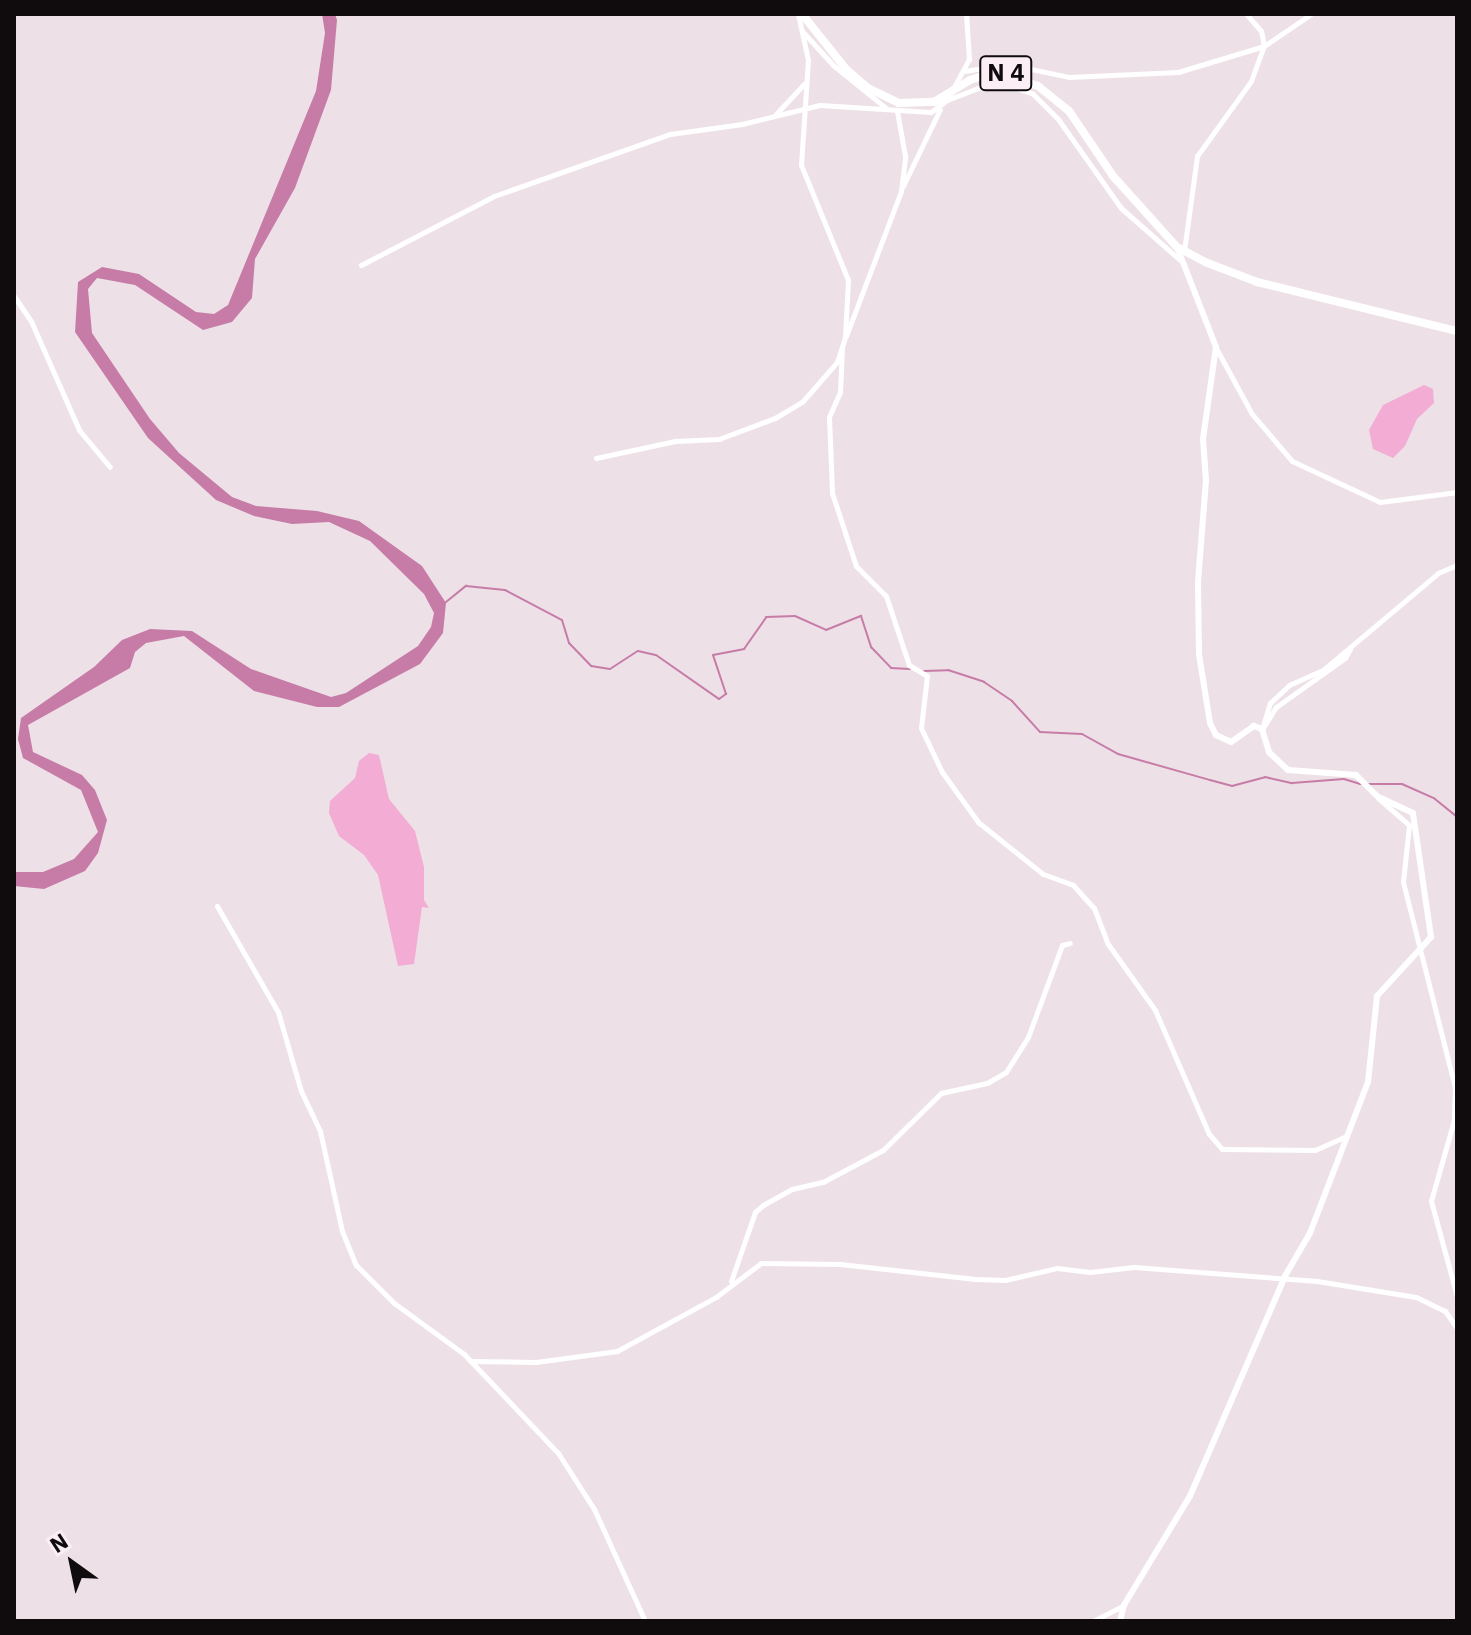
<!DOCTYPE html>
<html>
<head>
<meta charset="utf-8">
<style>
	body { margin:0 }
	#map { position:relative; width:1471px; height:1635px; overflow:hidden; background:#ede1e7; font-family:"IBM Plex Sans",sans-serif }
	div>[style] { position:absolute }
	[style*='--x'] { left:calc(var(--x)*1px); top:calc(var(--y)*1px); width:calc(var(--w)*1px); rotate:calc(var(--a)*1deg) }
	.green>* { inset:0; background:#f3acd4 }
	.water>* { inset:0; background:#c77ca7 }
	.stream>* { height:2px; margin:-1px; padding:0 1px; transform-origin:1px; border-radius:1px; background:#c77ca7 }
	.minor>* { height:5px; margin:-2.5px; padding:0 2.5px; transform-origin:2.5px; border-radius:2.5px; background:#fff }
	.tertiary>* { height:6px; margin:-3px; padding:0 3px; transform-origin:3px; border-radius:3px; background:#fff }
	.primary>* { height:8px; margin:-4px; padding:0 4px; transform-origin:4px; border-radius:4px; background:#fff }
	span { translate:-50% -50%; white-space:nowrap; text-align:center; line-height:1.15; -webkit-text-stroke:7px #fbeef4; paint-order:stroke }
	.shield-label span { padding:2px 6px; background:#fbeef4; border:2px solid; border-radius:6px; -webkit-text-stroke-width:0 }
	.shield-label { font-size:24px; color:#100c0e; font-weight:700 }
	.frame { position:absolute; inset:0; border:16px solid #100c0e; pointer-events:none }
	.north { position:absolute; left:32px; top:1523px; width:80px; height:80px; -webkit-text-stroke:6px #fbeef4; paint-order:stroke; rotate:327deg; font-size:22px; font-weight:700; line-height:32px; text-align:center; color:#100c0e }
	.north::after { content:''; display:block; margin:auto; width:28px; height:36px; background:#100c0e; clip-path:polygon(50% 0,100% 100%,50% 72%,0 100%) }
</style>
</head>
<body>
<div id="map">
	<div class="green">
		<div style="clip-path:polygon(1424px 385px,1433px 389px,1434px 403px,1417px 419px,1405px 446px,1393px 458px,1373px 449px,1369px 430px,1383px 405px)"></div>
		<div style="clip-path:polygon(369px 753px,379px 755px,389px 799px,415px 831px,424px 867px,424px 900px,429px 908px,422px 907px,414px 964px,398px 966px,378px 875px,364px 855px,339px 836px,329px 813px,330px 801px,355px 778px,359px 761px)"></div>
	</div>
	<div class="water">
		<div style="clip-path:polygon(322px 14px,335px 14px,337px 20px,331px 90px,295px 188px,255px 259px,252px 298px,232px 322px,203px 330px,135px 285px,97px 278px,88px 289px,92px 333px,150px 419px,179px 453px,232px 497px,256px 506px,317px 511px,359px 521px,422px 566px,446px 603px,443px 633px,420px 664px,339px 707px,317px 707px,254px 691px,184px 636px,146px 643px,135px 652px,130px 668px,28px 725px,33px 752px,82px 775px,95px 790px,107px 820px,98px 853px,85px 871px,44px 889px,14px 886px,14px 872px,43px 872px,74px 859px,98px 832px,81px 790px,23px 758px,18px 739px,21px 718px,94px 667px,122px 640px,150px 629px,192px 631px,251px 669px,331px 697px,346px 693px,418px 646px,431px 627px,434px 613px,424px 594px,370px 541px,329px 522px,292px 524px,254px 516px,216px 500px,148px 438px,75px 332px,78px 282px,102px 267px,139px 274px,196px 312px,214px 314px,228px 305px,316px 91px,325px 33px)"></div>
	</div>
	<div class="stream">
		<div style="--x:446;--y:602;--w:26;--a:-39"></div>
		<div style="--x:466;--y:586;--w:39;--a:6"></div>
		<div style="--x:505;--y:590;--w:64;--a:27.8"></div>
		<div style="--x:562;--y:620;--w:24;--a:73"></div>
		<div style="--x:569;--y:643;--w:32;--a:46"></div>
		<div style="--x:591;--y:666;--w:19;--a:9"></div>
		<div style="--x:610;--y:669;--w:33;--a:-33"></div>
		<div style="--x:638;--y:651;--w:18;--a:13"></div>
		<div style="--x:656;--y:655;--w:77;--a:34.9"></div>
		<div style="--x:719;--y:699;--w:9;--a:-36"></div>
		<div style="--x:726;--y:694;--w:41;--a:-108.4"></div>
		<div style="--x:713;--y:655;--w:32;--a:-11"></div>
		<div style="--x:744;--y:649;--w:39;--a:-55"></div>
		<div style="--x:766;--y:617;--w:29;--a:-2"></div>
		<div style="--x:795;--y:616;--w:34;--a:24"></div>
		<div style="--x:826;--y:630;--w:38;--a:-22"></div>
		<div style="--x:861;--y:616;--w:33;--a:72"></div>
		<div style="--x:871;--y:647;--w:29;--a:46"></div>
		<div style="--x:891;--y:668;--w:19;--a:3"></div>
		<div style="--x:924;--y:671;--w:24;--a:-2"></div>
		<div style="--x:948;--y:670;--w:38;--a:18"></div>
		<div style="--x:984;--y:682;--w:34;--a:34"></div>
		<div style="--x:1012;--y:701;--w:42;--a:47.9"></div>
		<div style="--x:1040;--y:732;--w:42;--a:2.7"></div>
		<div style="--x:1082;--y:734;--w:41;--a:29.1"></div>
		<div style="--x:1118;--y:754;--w:96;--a:15.8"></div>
		<div style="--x:1210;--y:780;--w:23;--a:15"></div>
		<div style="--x:1232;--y:786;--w:34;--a:-15"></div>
		<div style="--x:1265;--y:777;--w:28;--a:13"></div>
		<div style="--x:1292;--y:783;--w:52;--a:-4.4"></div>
		<div style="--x:1344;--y:779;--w:17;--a:17"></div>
		<div style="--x:1360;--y:784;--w:42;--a:0"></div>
		<div style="--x:1402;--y:784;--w:36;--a:24"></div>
		<div style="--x:1435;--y:799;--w:28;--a:39"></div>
	</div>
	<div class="minor">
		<div style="--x:803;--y:32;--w:45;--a:47.7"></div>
		<div style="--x:833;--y:65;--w:68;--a:39.1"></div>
		<div style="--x:965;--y:71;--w:43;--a:-9.5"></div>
		<div style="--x:1007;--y:64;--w:63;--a:11.8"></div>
		<div style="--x:1069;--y:77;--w:109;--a:-2.6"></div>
		<div style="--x:1178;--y:72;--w:90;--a:-16.8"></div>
		<div style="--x:1264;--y:46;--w:15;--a:-101"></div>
		<div style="--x:1261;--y:31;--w:23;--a:-131"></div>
		<div style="--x:947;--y:100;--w:53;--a:-21.2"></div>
		<div style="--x:996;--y:81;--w:39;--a:19"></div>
		<div style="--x:1033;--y:94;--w:35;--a:45"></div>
		<div style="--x:1058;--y:119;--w:109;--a:54.7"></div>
		<div style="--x:1121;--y:208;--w:79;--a:41.4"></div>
		<div style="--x:776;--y:114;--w:41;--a:-47"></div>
		<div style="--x:903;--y:186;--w:85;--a:-64.3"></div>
		<div style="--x:1184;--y:251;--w:96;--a:-82.2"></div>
		<div style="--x:1197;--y:156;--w:92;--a:-54.2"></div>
		<div style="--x:1251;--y:81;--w:37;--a:-70"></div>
		<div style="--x:1264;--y:46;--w:57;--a:-34.2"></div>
		<div style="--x:361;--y:265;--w:150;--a:-27.4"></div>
		<div style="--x:494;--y:196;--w:187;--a:-19.4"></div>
		<div style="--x:670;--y:134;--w:73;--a:-7.9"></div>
		<div style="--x:742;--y:124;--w:80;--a:-13.7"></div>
		<div style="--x:820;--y:105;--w:111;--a:3.6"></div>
		<div style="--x:931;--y:112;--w:20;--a:-37"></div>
		<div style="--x:947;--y:100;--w:47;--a:-61.8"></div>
		<div style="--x:969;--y:59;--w:45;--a:-93.8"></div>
		<div style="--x:14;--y:296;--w:30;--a:56"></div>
		<div style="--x:31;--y:321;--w:119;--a:66.2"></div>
		<div style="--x:79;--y:430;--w:48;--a:50"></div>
		<div style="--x:846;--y:336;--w:155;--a:-69.2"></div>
		<div style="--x:901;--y:191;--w:35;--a:-83"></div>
		<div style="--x:905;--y:156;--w:46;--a:-100.1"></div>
		<div style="--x:842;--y:347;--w:45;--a:92.5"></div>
		<div style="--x:840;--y:392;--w:27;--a:114"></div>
		<div style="--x:829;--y:417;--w:76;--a:87.7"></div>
		<div style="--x:832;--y:493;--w:77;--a:71.8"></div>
		<div style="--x:856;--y:566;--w:42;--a:45"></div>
		<div style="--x:886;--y:596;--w:73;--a:71.6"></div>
		<div style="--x:909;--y:665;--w:21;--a:31"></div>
		<div style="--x:927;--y:676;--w:52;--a:96.6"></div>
		<div style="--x:921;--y:728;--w:49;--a:64.5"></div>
		<div style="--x:942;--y:772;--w:62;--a:54.2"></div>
		<div style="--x:978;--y:822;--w:83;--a:38.7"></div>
		<div style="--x:1043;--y:874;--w:32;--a:20"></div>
		<div style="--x:1073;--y:885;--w:31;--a:48"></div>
		<div style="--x:1094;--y:908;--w:39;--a:69"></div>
		<div style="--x:1108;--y:944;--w:81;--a:54.5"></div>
		<div style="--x:1155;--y:1010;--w:135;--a:66.5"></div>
		<div style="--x:1209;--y:1134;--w:20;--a:49"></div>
		<div style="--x:1222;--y:1149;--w:93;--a:0.6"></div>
		<div style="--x:1315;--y:1150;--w:35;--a:-24"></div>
		<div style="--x:1216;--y:348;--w:75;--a:61.4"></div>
		<div style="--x:1252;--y:414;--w:62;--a:49.6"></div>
		<div style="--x:1292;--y:461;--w:97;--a:25"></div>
		<div style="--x:1380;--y:502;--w:78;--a:-7.4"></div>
		<div style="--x:596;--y:458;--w:81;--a:-12.1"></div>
		<div style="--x:675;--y:441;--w:44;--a:-2.6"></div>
		<div style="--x:719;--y:439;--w:60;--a:-20.6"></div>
		<div style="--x:775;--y:418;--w:31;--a:-31"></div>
		<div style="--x:802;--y:402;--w:53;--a:-48.8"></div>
		<div style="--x:837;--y:362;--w:26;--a:-72"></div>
		<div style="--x:845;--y:337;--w:57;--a:-87"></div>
		<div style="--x:848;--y:280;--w:124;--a:-112.2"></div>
		<div style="--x:801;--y:165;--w:105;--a:-86.2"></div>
		<div style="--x:808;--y:60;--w:47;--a:-102.3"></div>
		<div style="--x:1350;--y:649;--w:10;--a:119"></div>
		<div style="--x:1345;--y:658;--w:85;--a:144.6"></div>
		<div style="--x:1276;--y:707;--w:26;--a:122"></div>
		<div style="--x:1262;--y:729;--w:27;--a:-73"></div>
		<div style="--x:1270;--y:703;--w:26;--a:-43"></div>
		<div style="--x:1289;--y:685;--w:37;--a:-24"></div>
		<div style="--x:1323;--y:670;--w:150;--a:-40.1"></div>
		<div style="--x:1438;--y:573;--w:21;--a:-23"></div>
		<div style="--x:1378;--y:798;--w:41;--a:41.1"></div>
		<div style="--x:1409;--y:825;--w:57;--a:96"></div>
		<div style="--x:1403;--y:882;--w:211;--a:75.8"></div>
		<div style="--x:1455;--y:1087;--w:33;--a:92"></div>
		<div style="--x:1454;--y:1120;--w:84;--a:105.9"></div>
		<div style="--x:1431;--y:1201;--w:99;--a:74.8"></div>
		<div style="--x:217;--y:906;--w:122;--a:60.1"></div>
		<div style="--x:278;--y:1012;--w:82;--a:73.8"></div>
		<div style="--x:301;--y:1091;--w:44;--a:64.6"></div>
		<div style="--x:320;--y:1131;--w:102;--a:77.6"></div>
		<div style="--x:342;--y:1231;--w:37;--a:68"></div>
		<div style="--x:356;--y:1265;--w:54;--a:45"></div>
		<div style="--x:394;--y:1303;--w:87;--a:36.1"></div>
		<div style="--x:464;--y:1354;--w:137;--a:46.5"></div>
		<div style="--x:558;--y:1453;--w:67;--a:57.3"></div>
		<div style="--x:594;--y:1509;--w:123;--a:65.5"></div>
		<div style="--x:731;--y:1281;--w:73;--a:-70.8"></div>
		<div style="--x:755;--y:1212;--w:11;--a:-41"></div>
		<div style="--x:763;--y:1205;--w:33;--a:-29"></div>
		<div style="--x:792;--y:1189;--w:32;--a:-13"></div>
		<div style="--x:823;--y:1182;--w:68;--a:-28.1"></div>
		<div style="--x:883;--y:1150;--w:81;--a:-44.5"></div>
		<div style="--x:941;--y:1093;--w:47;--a:-12.3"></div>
		<div style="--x:987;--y:1083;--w:22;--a:-30"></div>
		<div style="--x:1006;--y:1072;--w:41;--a:-57.8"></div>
		<div style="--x:1028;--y:1037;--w:98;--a:-69.7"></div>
		<div style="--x:1062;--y:945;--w:8;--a:-14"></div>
		<div style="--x:470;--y:1361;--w:66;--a:0.9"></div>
		<div style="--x:536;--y:1362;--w:82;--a:-7.7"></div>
		<div style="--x:617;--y:1351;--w:113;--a:-28.6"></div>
		<div style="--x:716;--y:1297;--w:56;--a:-37.1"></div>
		<div style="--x:761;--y:1263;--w:79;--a:0.7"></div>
		<div style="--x:840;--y:1264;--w:136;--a:6.3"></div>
		<div style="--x:975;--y:1279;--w:30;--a:2"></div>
		<div style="--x:1005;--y:1280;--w:53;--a:-13"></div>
		<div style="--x:1057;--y:1268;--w:33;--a:7"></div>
		<div style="--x:1090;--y:1272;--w:44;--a:-6.5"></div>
		<div style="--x:1134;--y:1267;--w:184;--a:4.4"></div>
		<div style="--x:1317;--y:1281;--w:100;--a:9.2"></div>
		<div style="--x:1416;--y:1297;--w:32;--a:26"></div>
		<div style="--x:1445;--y:1311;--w:21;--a:55"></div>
		<div style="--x:1093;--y:1621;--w:35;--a:-27"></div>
	</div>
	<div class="tertiary">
		<div style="--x:1120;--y:1621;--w:16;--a:-76"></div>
		<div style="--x:1124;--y:1605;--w:127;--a:-58.8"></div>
		<div style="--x:1190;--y:1496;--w:240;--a:-66.6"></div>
		<div style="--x:1285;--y:1276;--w:50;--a:-59.8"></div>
		<div style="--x:1310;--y:1233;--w:162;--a:-69"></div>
		<div style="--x:1368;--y:1082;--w:86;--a:-84"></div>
		<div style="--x:1377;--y:996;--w:80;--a:-47.5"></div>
		<div style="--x:1431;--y:937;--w:125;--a:-98.3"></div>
		<div style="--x:1413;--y:813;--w:38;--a:-155"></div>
		<div style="--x:1378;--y:797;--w:31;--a:-135"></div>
		<div style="--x:1356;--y:775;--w:68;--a:-175.8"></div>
		<div style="--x:1288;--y:770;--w:26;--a:-137"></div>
		<div style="--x:1269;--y:752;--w:24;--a:-107"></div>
		<div style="--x:1262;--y:729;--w:9;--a:-159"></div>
		<div style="--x:1254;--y:726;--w:28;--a:145"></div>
		<div style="--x:1231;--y:742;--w:17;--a:-155"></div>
		<div style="--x:1216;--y:735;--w:13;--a:-117"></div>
		<div style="--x:1210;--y:723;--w:70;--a:-99.1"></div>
		<div style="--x:1199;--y:654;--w:72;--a:-90.8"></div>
		<div style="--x:1198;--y:582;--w:101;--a:-85.5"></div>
		<div style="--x:1206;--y:481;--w:42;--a:-94.1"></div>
		<div style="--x:1203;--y:439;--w:93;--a:-82"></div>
		<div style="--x:1216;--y:347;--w:107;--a:-111.3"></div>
	</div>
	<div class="primary">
		<div style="--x:802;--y:14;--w:70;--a:51.3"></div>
		<div style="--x:846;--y:69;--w:29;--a:41"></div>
		<div style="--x:868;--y:88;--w:34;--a:26"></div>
		<div style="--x:899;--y:103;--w:35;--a:-2"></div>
		<div style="--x:934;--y:102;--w:42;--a:-31.4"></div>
		<div style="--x:970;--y:80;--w:25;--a:-18"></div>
		<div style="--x:994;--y:72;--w:46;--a:17.7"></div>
		<div style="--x:1038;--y:86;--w:40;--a:39"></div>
		<div style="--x:1069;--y:111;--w:78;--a:55.9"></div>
		<div style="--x:1113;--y:176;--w:96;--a:48"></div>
		<div style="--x:1177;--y:247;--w:32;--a:28"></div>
		<div style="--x:1205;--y:262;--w:56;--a:21"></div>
		<div style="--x:1257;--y:282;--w:206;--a:13.8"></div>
	</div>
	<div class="shield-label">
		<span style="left:1006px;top:73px">N 4</span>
	</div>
	<div class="frame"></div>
	<div class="north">N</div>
</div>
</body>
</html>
